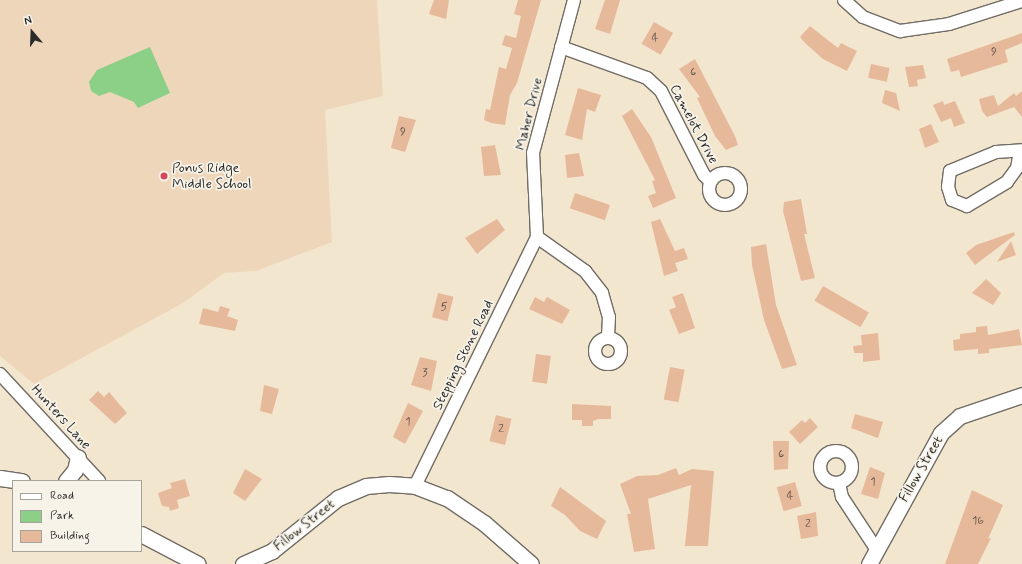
<!DOCTYPE html>
<html>
<head>
<meta charset="utf-8">
<style>
	body { margin:0 }
	#map { position:relative; width:1022px; height:564px; overflow:hidden; background:#f3e6cf; font-family:Mynerve,sans-serif }
	div>[style] { position:absolute }
	[style*='--x'] { left:calc(var(--x)*1px); top:calc(var(--y)*1px); width:calc(var(--w)*1px); rotate:calc(var(--a)*1deg) }
	.built>* { inset:0; background:#eed6bb }
	.green>* { inset:0; background:#8ccf87 }
	.building>* { inset:0; background:#e7b99b; transform-origin:0 0 }
	.roads { filter:drop-shadow(1px 0 #716c64) drop-shadow(-1px 0 #716c64) drop-shadow(0 1px #716c64) drop-shadow(0 -1px #716c64) }
	.minor>* { height:12px; margin:-6px; padding:0 6px; transform-origin:6px; border-radius:6px; background:#fff }
	.minor>.ring { margin:-6px; padding:0; box-sizing:content-box; background:none; border:12px solid #fff; border-radius:50% }
	.tertiary>* { height:15px; margin:-7.5px; padding:0 7.5px; transform-origin:7.5px; border-radius:7.5px; background:#fff }
	.dots>* { width:11px; height:11px; translate:-50% -50%; box-sizing:border-box; border:2px solid #f7f3e8; border-radius:50% }
	span { translate:-50% -50%; white-space:nowrap; text-align:center; line-height:1.15; -webkit-text-stroke:3.5px #f7f3e8; paint-order:stroke }
	.number-label { font-size:12px; color:#5a4e47 }
	.number-label span { -webkit-text-stroke-width:0 }
	.street-label { font-size:14px; color:#2b2b2b }
	.poi-label { font-size:14px; color:#2b2b2b }
	.left { translate:0 -50%; text-align:left }
	.legend { position:absolute; left:12px; top:480px; width:130px; height:72px; box-sizing:border-box; background:#f7f3e8; border:1px solid #a5a39c; margin:0; padding:5px 7px; list-style:none; font-size:12px; color:#2b2b2b }
	.legend li { display:flex; align-items:center; gap:8px; height:20px }
	.legend b { width:20px; border:1px solid #a5a39c }
	.north { position:absolute; left:12px; top:12px; width:40px; height:40px; -webkit-text-stroke:3px #f7f3e8; paint-order:stroke; rotate:341deg; font-size:11px; font-weight:700; line-height:16px; text-align:center; color:#2b2b2b }
	.north::after { content:''; display:block; margin:auto; width:14px; height:18px; background:#2b2b2b; clip-path:polygon(50% 0,100% 100%,50% 72%,0 100%) }
</style>
</head>
<body>
<div id="map">
	<div class="built">
		<div style="clip-path:polygon(0 0,377px 0,383px 96px,325px 110px,332px 242px,256px 271px,224px 273px,183px 303px,34px 384px,0 356px)"></div>
	</div>
	<div class="green">
		<div style="clip-path:polygon(150px 47px,170px 93px,138px 108px,134px 102px,110px 92px,99px 96px,91px 91px,89px 82px,97px 70px)"></div>
	</div>
	<div class="building">
		<div style="clip-path:polygon(434px 0,449px 0,446px 19px,429px 14px)"></div>
		<div style="clip-path:polygon(518px 0,541px 0,517px 83px,510px 95px,505px 125px,491px 123px,484px 120px,486px 109px,490px 110px,499px 67px,506px 69px,512px 48px,502px 45px,505px 35px,516px 38px,521px 16px,514px 14px)"></div>
		<div style="clip-path:polygon(605px 0,620px 0,610px 34px,595px 29px)"></div>
		<div style="left:654px;top:22px;width:22px;height:25px;rotate:30deg"></div>
		<div style="clip-path:polygon(810px 26px,838px 48px,841px 43px,857px 51px,847px 71px,823px 59px,805px 43px,800px 37px)"></div>
		<div style="clip-path:polygon(1022px 33px,1022px 43px,1005px 50px,1008px 62px,961px 77px,959px 70px,951px 72px,947px 59px)"></div>
		<div style="clip-path:polygon(695px 59px,735px 136px,738px 145px,726px 150px,715px 136px,697px 98px,700px 97px,679px 69px)"></div>
		<div style="left:871px;top:64px;width:19px;height:14px;rotate:12deg"></div>
		<div style="clip-path:polygon(923px 65px,926px 78px,917px 80px,918px 86px,909px 87px,905px 67px)"></div>
		<div style="clip-path:polygon(578px 88px,601px 95px,595px 112px,587px 109px,582px 140px,565px 135px)"></div>
		<div style="clip-path:polygon(885px 90px,896px 93px,900px 111px,882px 103px)"></div>
		<div style="clip-path:polygon(1022px 91px,1022px 117px,1014px 107px,987px 117px,982px 111px,979px 99px,994px 95px,998px 106px,1014px 93px,1016px 96px)"></div>
		<div style="clip-path:polygon(943px 101px,944px 105px,955px 101px,965px 123px,954px 127px,951px 118px,941px 122px,933px 105px)"></div>
		<div style="clip-path:polygon(632px 109px,651px 137px,676px 198px,653px 208px,648px 196px,656px 193px,652px 181px,655px 180px,622px 116px)"></div>
		<div style="clip-path:polygon(399px 116px,416px 120px,405px 152px,391px 148px)"></div>
		<div style="clip-path:polygon(931px 124px,939px 142px,925px 148px,919px 129px)"></div>
		<div style="clip-path:polygon(495px 145px,501px 175px,484px 176px,481px 147px)"></div>
		<div style="clip-path:polygon(579px 153px,584px 176px,567px 178px,565px 155px)"></div>
		<div style="left:575px;top:193px;width:37px;height:16px;rotate:19deg"></div>
		<div style="clip-path:polygon(801px 199px,807px 234px,804px 234px,815px 278px,801px 281px,783px 211px,784px 202px)"></div>
		<div style="clip-path:polygon(497px 219px,505px 230px,477px 254px,465px 238px)"></div>
		<div style="clip-path:polygon(660px 219px,675px 251px,684px 248px,688px 259px,675px 263px,678px 271px,664px 276px,651px 222px)"></div>
		<div style="clip-path:polygon(1014px 232px,1015px 235px,975px 265px,966px 253px,976px 245px)"></div>
		<div style="clip-path:polygon(1011px 241px,1016px 255px,997px 262px)"></div>
		<div style="clip-path:polygon(766px 244px,776px 305px,797px 365px,782px 369px,764px 320px,752px 265px,751px 247px)"></div>
		<div style="clip-path:polygon(986px 279px,1001px 293px,993px 305px,972px 293px)"></div>
		<div style="left:823px;top:286px;width:53px;height:17px;rotate:30deg"></div>
		<div style="left:438px;top:293px;width:16px;height:25px;rotate:14deg"></div>
		<div style="clip-path:polygon(683px 293px,695px 328px,679px 334px,669px 310px,676px 307px,672px 297px)"></div>
		<div style="clip-path:polygon(535px 297px,544px 302px,547px 297px,570px 310px,562px 324px,529px 309px)"></div>
		<div style="clip-path:polygon(220px 306px,230px 309px,227px 316px,238px 320px,235px 331px,199px 324px,203px 308px,218px 312px)"></div>
		<div style="clip-path:polygon(987px 326px,988px 335px,1019px 329px,1022px 345px,989px 349px,989px 353px,978px 354px,978px 349px,954px 351px,953px 340px,960px 339px,960px 334px,976px 332px,976px 327px)"></div>
		<div style="clip-path:polygon(878px 333px,880px 360px,863px 362px,863px 353px,854px 353px,853px 346px,862px 345px,861px 335px)"></div>
		<div style="left:536px;top:354px;width:15px;height:28px;rotate:8deg"></div>
		<div style="clip-path:polygon(420px 357px,437px 361px,431px 391px,411px 385px)"></div>
		<div style="left:670px;top:367px;width:15px;height:33px;rotate:11deg"></div>
		<div style="clip-path:polygon(264px 385px,279px 389px,272px 414px,260px 411px)"></div>
		<div style="clip-path:polygon(98px 391px,104px 397px,109px 392px,127px 413px,115px 424px,89px 400px)"></div>
		<div style="clip-path:polygon(408px 403px,423px 411px,405px 444px,393px 437px)"></div>
		<div style="clip-path:polygon(572px 404px,611px 406px,611px 419px,598px 419px,593px 421px,593px 426px,582px 426px,582px 420px,572px 420px)"></div>
		<div style="clip-path:polygon(855px 414px,883px 422px,878px 438px,851px 428px)"></div>
		<div style="left:496px;top:415px;width:16px;height:27px;rotate:14deg"></div>
		<div style="clip-path:polygon(810px 418px,818px 427px,800px 444px,789px 432px,802px 420px,805px 423px)"></div>
		<div style="clip-path:polygon(773px 441px,789px 441px,788px 469px,774px 470px)"></div>
		<div style="clip-path:polygon(870px 467px,885px 473px,878px 499px,861px 494px)"></div>
		<div style="clip-path:polygon(676px 468px,679px 475px,692px 469px,714px 471px,708px 546px,685px 546px,691px 485px,648px 499px,655px 549px,634px 552px,627px 514px,631px 514px,620px 484px,637px 476px,658px 475px)"></div>
		<div style="clip-path:polygon(245px 469px,262px 479px,245px 501px,233px 493px)"></div>
		<div style="clip-path:polygon(185px 479px,190px 496px,177px 500px,179px 508px,170px 511px,169px 507px,162px 506px,158px 493px,172px 488px,170px 483px)"></div>
		<div style="left:795px;top:482px;width:25px;height:19px;rotate:74deg"></div>
		<div style="clip-path:polygon(560px 487px,606px 521px,597px 539px,580px 531px,565px 515px,551px 506px)"></div>
		<div style="clip-path:polygon(972px 490px,1003px 505px,988px 539px,991px 538px,978px 564px,945px 564px)"></div>
		<div style="clip-path:polygon(816px 512px,818px 536px,801px 539px,797px 516px)"></div>
	</div>
	<div class="roads">
		<div class="minor">
			<div style="--x:844;--y:0;--w:25;--a:42"></div>
			<div style="--x:863;--y:17;--w:40;--a:21"></div>
			<div style="--x:900;--y:31;--w:49;--a:-8.1"></div>
			<div style="--x:949;--y:24;--w:77;--a:-17.5"></div>
			<div style="--x:561;--y:47;--w:91;--a:19.8"></div>
			<div style="--x:647;--y:78;--w:19;--a:43"></div>
			<div style="--x:661;--y:91;--w:94;--a:62.9"></div>
			<div style="--x:704;--y:175;--w:8;--a:45"></div>
			<div style="--x:1020;--y:151;--w:17;--a:100"></div>
			<div style="--x:1017;--y:168;--w:17;--a:126"></div>
			<div style="--x:1007;--y:182;--w:47;--a:149"></div>
			<div style="--x:967;--y:206;--w:16;--a:-158"></div>
			<div style="--x:952;--y:200;--w:14;--a:-107"></div>
			<div style="--x:948;--y:187;--w:16;--a:-83"></div>
			<div style="--x:950;--y:171;--w:50;--a:-22.4"></div>
			<div style="--x:996;--y:152;--w:26;--a:-4"></div>
			<div class="ring" style="left:709px;top:173px;width:20px;height:20px"></div>
			<div style="--x:537;--y:237;--w:84;--a:-92.7"></div>
			<div style="--x:533;--y:153;--w:158;--a:-75"></div>
			<div style="--x:537;--y:237;--w:59;--a:35.3"></div>
			<div style="--x:585;--y:271;--w:28;--a:52"></div>
			<div style="--x:602;--y:293;--w:25;--a:74"></div>
			<div style="--x:609;--y:317;--w:20;--a:93"></div>
			<div class="ring" style="left:595px;top:338px;width:14px;height:14px"></div>
			<div style="--x:0;--y:374;--w:146;--a:47.2"></div>
			<div class="ring" style="left:820px;top:451px;width:20px;height:20px"></div>
			<div style="--x:839;--y:483;--w:14;--a:78"></div>
			<div style="--x:842;--y:497;--w:64;--a:56.6"></div>
			<div style="--x:415;--y:486;--w:277;--a:-63.9"></div>
		</div>
		<div class="tertiary">
			<div style="--x:0;--y:478;--w:22;--a:8"></div>
			<div style="--x:66;--y:481;--w:14;--a:-51"></div>
			<div style="--x:75;--y:470;--w:13;--a:-77"></div>
			<div style="--x:141;--y:534;--w:64;--a:27.8"></div>
			<div style="--x:243;--y:564;--w:32;--a:-24"></div>
			<div style="--x:272;--y:551;--w:85;--a:-38.8"></div>
			<div style="--x:338;--y:498;--w:30;--a:-23"></div>
			<div style="--x:366;--y:486;--w:23;--a:-5"></div>
			<div style="--x:389;--y:484;--w:26;--a:4"></div>
			<div style="--x:415;--y:486;--w:34;--a:21"></div>
			<div style="--x:447;--y:498;--w:45;--a:34"></div>
			<div style="--x:484;--y:523;--w:62;--a:41.1"></div>
			<div style="--x:869;--y:564;--w:149;--a:-61.2"></div>
			<div style="--x:941;--y:433;--w:25;--a:-42"></div>
			<div style="--x:960;--y:416;--w:65;--a:-18.7"></div>
		</div>
	</div>
	<div class="dots">
		<div style="left:164px;top:176px;background:#d1495b"></div>
	</div>
	<div class="number-label">
		<span style="left:655px;top:39px">4</span>
		<span style="left:994px;top:53px">9</span>
		<span style="left:693px;top:73px">6</span>
		<span style="left:403px;top:133px">9</span>
		<span style="left:444px;top:308px">5</span>
		<span style="left:425px;top:374px">3</span>
		<span style="left:408px;top:423px">1</span>
		<span style="left:501px;top:430px">2</span>
		<span style="left:781px;top:455px">6</span>
		<span style="left:873px;top:483px">1</span>
		<span style="left:790px;top:497px">4</span>
		<span style="left:978px;top:522px">16</span>
		<span style="left:808px;top:525px">2</span>
	</div>
	<div class="street-label">
		<span style="left:529px;top:114px;rotate:-76deg">Maher Drive</span>
		<span style="left:694px;top:124px;rotate:62deg">Camelot Drive</span>
		<span style="left:463px;top:355px;rotate:-64deg">Stepping Stone Road</span>
		<span style="left:61px;top:417px;rotate:48deg">Hunters Lane</span>
		<span style="left:921px;top:469px;rotate:-60deg">Fillow Street</span>
		<span style="left:304px;top:525px;rotate:-38deg">Fillow Street</span>
	</div>
	<div class="poi-label">
		<span class="left" style="left:172px;top:176px">Ponus Ridge<br>Middle School</span>
	</div>
	<ul class="legend">
	<li><b style="height:5px;background:#fff"></b>Road</li>
	<li><b style="height:11px;background:#8ccf87"></b>Park</li>
	<li><b style="height:11px;background:#e7b99b"></b>Building</li>
	</ul>
	<div class="north">N</div>
</div>
</body>
</html>
